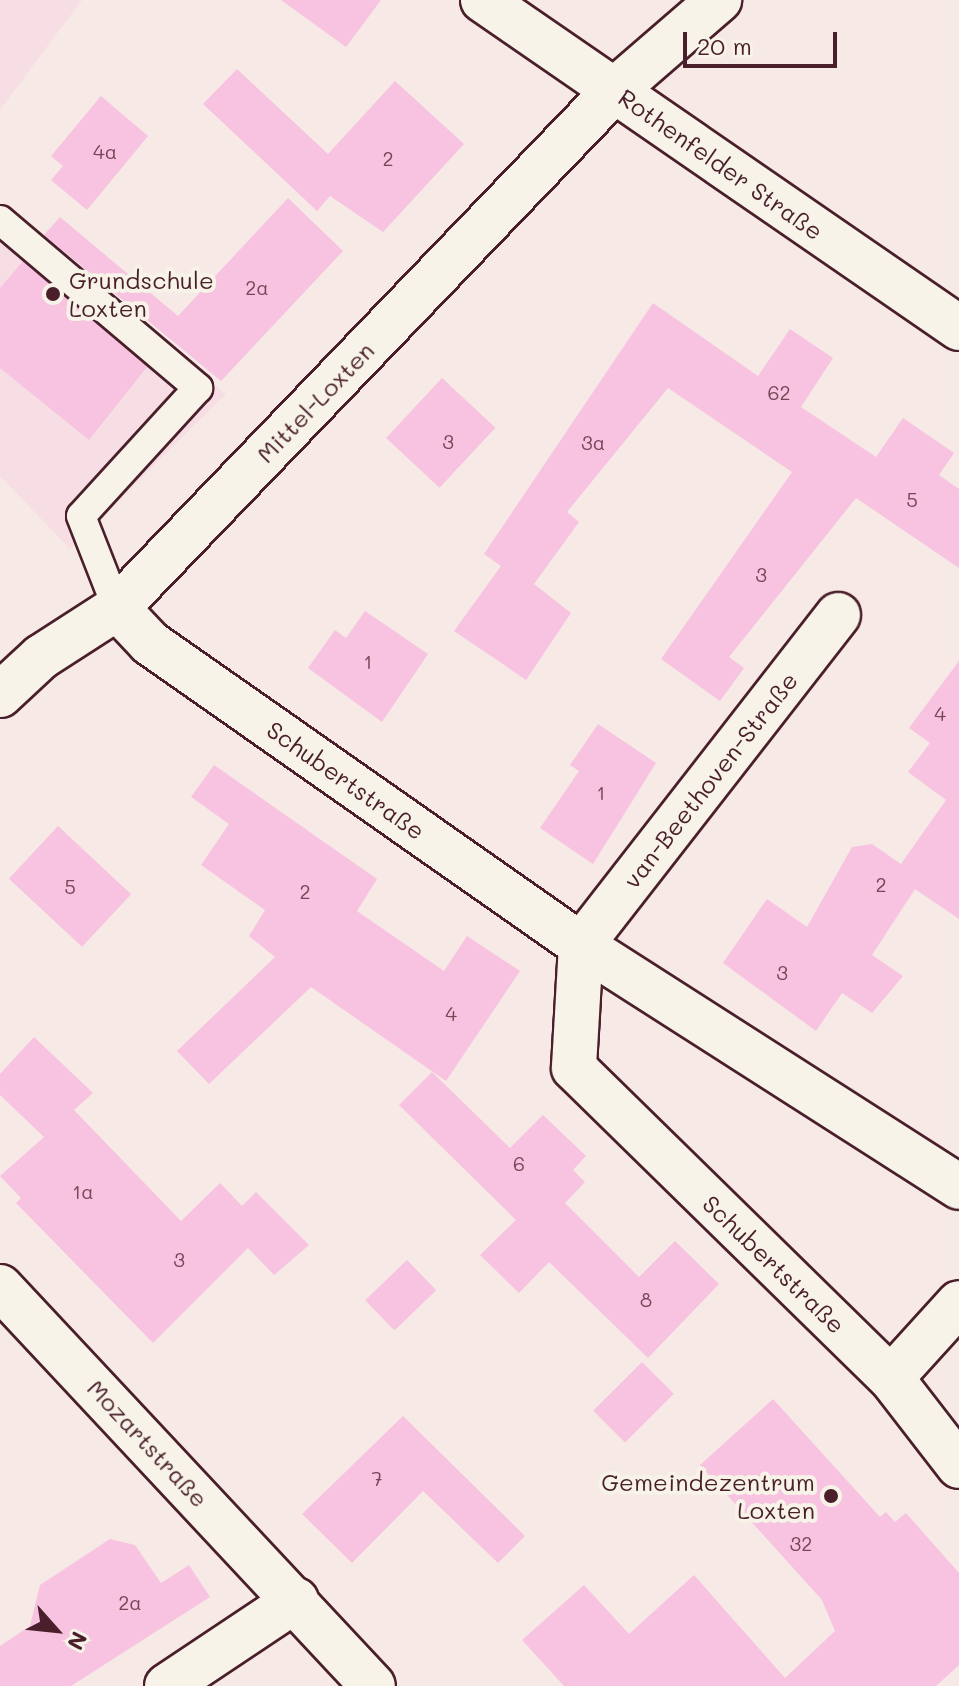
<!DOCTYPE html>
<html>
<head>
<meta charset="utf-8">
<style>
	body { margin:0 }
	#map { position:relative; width:959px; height:1686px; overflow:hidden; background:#f7e9e6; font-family:Mali,sans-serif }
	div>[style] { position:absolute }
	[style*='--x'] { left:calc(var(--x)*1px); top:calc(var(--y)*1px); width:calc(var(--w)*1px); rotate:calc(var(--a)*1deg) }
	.built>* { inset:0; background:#f7dee4 }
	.building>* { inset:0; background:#f7c3e0; transform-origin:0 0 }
	.roads { filter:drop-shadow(2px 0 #4a1f2b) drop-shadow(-2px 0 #4a1f2b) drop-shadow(0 2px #4a1f2b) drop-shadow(0 -2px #4a1f2b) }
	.service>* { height:28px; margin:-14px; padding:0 14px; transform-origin:14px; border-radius:14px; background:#f7f3e8 }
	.minor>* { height:44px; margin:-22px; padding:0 22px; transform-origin:22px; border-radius:22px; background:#f7f3e8 }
	.tertiary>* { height:44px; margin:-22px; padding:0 22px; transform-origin:22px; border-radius:22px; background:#f7f3e8 }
	.dots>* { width:22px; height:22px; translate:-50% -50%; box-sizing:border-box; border:4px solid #f7f3e8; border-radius:50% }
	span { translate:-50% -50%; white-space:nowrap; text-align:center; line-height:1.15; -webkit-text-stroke:8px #f7f3e8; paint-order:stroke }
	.number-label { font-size:20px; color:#754858 }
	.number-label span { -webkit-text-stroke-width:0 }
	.street-label { font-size:24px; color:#4a1f2b }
	.poi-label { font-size:24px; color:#4a1f2b }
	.left { translate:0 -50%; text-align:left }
	.right { translate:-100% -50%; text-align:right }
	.north { position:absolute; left:16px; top:1590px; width:80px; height:80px; -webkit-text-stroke:6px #f7f3e8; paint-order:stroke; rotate:117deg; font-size:22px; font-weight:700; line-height:32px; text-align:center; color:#4a1f2b }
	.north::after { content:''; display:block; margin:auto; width:28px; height:36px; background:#4a1f2b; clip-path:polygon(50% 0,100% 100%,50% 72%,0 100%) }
	.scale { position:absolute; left:683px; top:32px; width:154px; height:36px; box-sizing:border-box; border:4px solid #4a1f2b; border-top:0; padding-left:10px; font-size:24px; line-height:28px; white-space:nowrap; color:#4a1f2b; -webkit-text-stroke:6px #f7f3e8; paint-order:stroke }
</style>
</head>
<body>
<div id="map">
	<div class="built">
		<div style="clip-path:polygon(0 0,82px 0,0 110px)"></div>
		<div style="clip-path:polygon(0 208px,226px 394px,70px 549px,0 476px)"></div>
	</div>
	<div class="building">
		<div style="clip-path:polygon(281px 0,381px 0,346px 47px)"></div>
		<div style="clip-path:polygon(237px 69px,328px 154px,395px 81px,464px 144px,383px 232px,330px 196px,317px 211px,203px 104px)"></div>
		<div style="clip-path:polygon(101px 96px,148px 136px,87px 210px,51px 180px,63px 166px,51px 156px)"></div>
		<div style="clip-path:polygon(288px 198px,343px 251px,221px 381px,44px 235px,60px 217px,178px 316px)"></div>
		<div style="clip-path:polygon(23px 261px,147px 367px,89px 440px,0 368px,0 288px)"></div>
		<div style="clip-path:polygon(653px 303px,758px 376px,790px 329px,833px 358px,801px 407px,876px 457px,903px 418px,954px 453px,939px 475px,959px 489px,959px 568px,856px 498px,729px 657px,744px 668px,720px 701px,661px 659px,792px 472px,668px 388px,567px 512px,579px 522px,534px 584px,571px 613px,526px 680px,454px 631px,501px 566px,484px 554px)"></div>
		<div style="left:442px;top:378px;width:73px;height:82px;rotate:43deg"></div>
		<div style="clip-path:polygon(365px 611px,428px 654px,382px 722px,308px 668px,335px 630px,346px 638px)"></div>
		<div style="clip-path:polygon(959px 661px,959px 919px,915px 889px,872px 955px,903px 976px,872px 1013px,842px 993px,816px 1031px,723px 963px,767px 899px,807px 927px,852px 847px,872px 844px,901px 864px,946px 800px,908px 772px,930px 743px,909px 728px)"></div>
		<div style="clip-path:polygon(598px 724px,656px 763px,593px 864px,540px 828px,579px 771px,570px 765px)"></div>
		<div style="clip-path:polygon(214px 765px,377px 879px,357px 911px,444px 971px,467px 936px,520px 971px,446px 1081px,311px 987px,209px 1084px,177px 1051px,275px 957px,249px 936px,265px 910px,201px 865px,229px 824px,191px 797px)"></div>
		<div style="left:58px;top:826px;width:100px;height:72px;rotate:43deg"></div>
		<div style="clip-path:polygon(34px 1037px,93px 1093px,74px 1110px,181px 1221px,220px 1183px,242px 1206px,256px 1192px,309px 1245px,274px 1275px,248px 1248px,153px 1343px,16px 1203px,21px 1198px,0 1176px,44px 1137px,0 1095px,0 1074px)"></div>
		<div style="clip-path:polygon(432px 1072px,510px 1148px,543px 1115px,586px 1156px,573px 1170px,585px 1182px,565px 1203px,639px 1277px,675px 1241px,719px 1284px,648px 1358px,549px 1262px,519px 1293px,480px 1255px,516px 1220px,399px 1105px)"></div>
		<div style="left:407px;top:1260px;width:42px;height:58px;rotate:46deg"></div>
		<div style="left:642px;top:1362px;width:45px;height:69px;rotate:45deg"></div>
		<div style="clip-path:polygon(773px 1399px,880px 1517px,886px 1512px,895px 1522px,906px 1513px,959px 1573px,959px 1665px,936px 1686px,564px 1686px,522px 1640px,584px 1585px,629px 1634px,694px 1575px,785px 1678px,835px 1631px,822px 1600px,700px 1465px)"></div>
		<div style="clip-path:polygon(403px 1416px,525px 1536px,498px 1563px,423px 1491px,352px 1563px,302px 1514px)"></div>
		<div style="clip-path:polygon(110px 1539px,135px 1545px,161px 1583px,189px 1565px,210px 1597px,71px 1686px,0 1686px,0 1646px,30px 1626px,40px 1585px)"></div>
	</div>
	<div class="roads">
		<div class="service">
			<div style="--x:0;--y:220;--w:260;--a:40.3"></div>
			<div style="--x:198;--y:388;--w:173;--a:132.4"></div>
			<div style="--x:81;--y:516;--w:99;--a:68.6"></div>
		</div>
		<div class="minor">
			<div style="--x:117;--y:608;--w:48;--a:46.7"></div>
			<div style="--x:150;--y:643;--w:526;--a:35.02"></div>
			<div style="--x:581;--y:945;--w:123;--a:93.3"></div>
			<div style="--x:574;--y:1068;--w:443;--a:44.4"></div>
			<div style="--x:891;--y:1378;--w:111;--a:52.3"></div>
			<div style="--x:838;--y:615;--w:418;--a:127.9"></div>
			<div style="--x:581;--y:945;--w:449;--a:32.6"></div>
			<div style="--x:0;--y:695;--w:56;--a:-42.8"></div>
			<div style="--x:41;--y:657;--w:90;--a:-32.8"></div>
			<div style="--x:117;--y:608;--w:719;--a:-46.13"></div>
			<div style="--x:615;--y:90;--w:138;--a:-40.9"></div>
			<div style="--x:0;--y:1287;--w:546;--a:46.93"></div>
			<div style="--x:891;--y:1378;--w:101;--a:-47.8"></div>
			<div style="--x:167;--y:1686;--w:155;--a:-33.7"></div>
		</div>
		<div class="tertiary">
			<div style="--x:483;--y:0;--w:578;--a:34.57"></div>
		</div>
	</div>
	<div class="dots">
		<div style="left:53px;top:294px;background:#4a1f2b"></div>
		<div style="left:831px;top:1496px;background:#4a1f2b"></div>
	</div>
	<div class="number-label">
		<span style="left:105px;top:151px">4a</span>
		<span style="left:388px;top:158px">2</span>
		<span style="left:257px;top:287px">2a</span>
		<span style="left:779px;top:392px">62</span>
		<span style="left:448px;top:441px">3</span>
		<span style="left:593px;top:442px">3a</span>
		<span style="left:912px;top:499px">5</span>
		<span style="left:761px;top:574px">3</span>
		<span style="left:368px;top:661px">1</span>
		<span style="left:940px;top:713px">4</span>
		<span style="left:601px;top:792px">1</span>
		<span style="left:881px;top:884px">2</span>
		<span style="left:70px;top:886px">5</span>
		<span style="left:305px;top:891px">2</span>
		<span style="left:782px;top:972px">3</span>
		<span style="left:451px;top:1013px">4</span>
		<span style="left:519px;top:1163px">6</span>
		<span style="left:83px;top:1191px">1a</span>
		<span style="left:179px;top:1259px">3</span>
		<span style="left:646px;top:1299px">8</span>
		<span style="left:377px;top:1478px">7</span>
		<span style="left:801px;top:1543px">32</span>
		<span style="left:130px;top:1602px">2a</span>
	</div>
	<div class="street-label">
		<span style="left:721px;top:164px;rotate:35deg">Rothenfelder Straße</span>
		<span style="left:315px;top:402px;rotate:-46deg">Mittel-Loxten</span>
		<span style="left:346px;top:780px;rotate:35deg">Schubertstraße</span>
		<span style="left:710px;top:780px;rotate:-52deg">van-Beethoven-Straße</span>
		<span style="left:774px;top:1264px;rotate:44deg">Schubertstraße</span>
		<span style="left:148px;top:1443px;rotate:47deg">Mozartstraße</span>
	</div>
	<div class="poi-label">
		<span class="left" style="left:69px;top:294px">Grundschule<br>Loxten</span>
		<span class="right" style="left:815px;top:1496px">Gemeindezentrum<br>Loxten</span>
	</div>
	<div class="north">N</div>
	<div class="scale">20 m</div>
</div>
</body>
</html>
